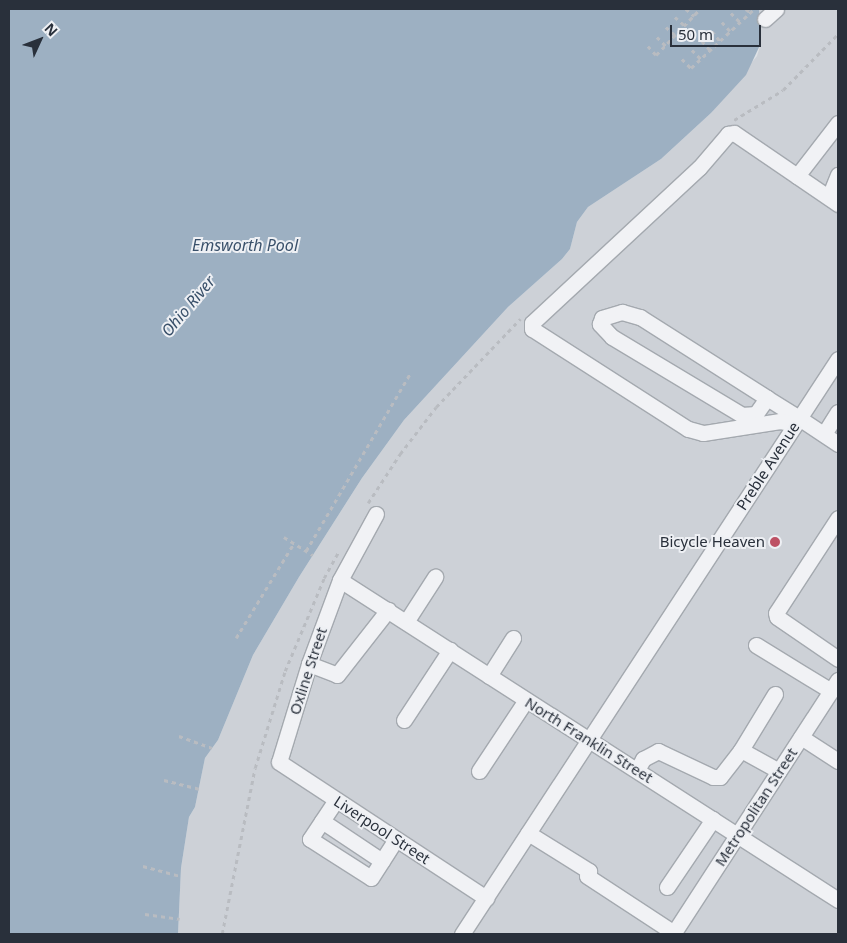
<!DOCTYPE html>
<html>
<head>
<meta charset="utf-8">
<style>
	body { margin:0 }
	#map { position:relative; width:847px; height:943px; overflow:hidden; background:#dee2e6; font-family:"Noto Sans",sans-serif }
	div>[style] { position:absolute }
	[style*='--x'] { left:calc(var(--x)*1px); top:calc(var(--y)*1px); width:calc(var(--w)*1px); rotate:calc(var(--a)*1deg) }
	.built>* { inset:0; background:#cdd1d7 }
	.water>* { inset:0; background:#9db0c2 }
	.path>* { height:2.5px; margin-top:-1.25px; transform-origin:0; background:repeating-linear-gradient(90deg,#b9bcc1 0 4px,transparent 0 8px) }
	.roads { filter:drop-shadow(1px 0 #a4a9af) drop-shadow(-1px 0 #a4a9af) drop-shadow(0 1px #a4a9af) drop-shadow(0 -1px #a4a9af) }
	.minor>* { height:15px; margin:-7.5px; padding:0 7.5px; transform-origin:7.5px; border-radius:7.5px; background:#f1f2f5 }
	.dots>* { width:14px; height:14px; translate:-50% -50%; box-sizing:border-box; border:2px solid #eef0f4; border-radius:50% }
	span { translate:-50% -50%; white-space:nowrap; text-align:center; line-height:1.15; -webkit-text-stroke:4px #eef0f4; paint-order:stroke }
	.street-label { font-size:15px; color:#29303b }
	.poi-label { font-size:15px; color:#29303b }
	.right { translate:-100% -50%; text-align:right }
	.water-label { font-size:16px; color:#39506a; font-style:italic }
	.frame { position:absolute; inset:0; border:10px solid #29303b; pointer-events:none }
	.north { position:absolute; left:15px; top:15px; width:50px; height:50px; -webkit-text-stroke:4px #eef0f4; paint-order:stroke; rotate:47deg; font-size:14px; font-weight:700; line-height:20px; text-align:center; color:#29303b }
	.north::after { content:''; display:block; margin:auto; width:18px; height:22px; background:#29303b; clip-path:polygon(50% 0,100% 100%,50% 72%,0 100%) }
	.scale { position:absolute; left:670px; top:25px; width:91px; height:22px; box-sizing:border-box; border:2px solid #29303b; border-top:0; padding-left:6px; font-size:15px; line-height:18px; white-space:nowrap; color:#29303b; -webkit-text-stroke:4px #eef0f4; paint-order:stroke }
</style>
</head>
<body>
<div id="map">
	<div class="built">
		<div style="clip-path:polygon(759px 9px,838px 9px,838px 934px,178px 934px,181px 868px,189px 817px,195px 807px,205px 758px,218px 740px,253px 655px,299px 577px,362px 478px,404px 420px,508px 307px,562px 259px,570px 249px,577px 222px,588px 207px,661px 159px,711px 113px,757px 56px,761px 43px)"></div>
	</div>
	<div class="water">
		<div style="clip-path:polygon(9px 9px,759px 9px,761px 43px,746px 75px,711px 113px,661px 159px,588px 207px,577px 222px,570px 249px,562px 259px,508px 307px,404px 420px,362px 478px,299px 577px,253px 655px,218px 740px,205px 758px,195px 807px,189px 817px,181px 868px,178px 934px,9px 934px)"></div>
	</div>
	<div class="path">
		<div style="--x:686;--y:9;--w:11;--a:41"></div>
		<div style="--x:746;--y:9;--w:5;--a:37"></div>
		<div style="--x:731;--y:13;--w:13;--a:45"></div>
		<div style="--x:675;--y:17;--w:12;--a:42"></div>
		<div style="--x:722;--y:22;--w:12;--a:48"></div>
		<div style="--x:666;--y:27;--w:12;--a:42"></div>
		<div style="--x:712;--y:31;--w:13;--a:51"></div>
		<div style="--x:657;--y:37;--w:13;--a:45"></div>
		<div style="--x:702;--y:41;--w:12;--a:48"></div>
		<div style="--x:648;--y:46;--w:12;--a:48"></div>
		<div style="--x:656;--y:55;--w:64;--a:-46.3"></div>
		<div style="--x:692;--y:50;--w:13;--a:45"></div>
		<div style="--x:682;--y:59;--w:13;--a:45"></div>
		<div style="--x:691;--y:68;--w:86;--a:-43.1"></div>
		<div style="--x:734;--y:120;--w:57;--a:-31.5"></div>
		<div style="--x:783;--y:90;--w:78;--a:-45.5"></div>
		<div style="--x:368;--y:503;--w:59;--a:-56.9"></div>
		<div style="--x:400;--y:454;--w:59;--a:-52.5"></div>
		<div style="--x:436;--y:407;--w:122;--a:-46.3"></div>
		<div style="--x:284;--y:537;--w:34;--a:32"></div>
		<div style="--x:306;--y:551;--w:205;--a:-59.6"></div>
		<div style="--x:236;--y:638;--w:111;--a:-58.6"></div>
		<div style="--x:179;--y:736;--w:35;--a:20"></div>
		<div style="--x:164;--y:780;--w:36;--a:14"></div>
		<div style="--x:143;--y:866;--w:38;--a:15"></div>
		<div style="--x:145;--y:914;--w:35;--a:8"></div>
		<div style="--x:222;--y:934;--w:169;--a:-78.8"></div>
		<div style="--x:255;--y:768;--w:102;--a:-72.8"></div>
		<div style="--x:285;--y:671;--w:101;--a:-67.2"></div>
		<div style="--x:324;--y:578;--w:29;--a:-61"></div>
	</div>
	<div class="roads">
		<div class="minor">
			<div style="--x:765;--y:19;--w:15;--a:-42"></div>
			<div style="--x:797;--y:176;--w:67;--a:-52.3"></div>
			<div style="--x:829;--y:197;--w:24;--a:-68"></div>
			<div style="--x:767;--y:398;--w:19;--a:125"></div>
			<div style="--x:756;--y:414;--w:14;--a:176"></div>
			<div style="--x:742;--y:415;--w:152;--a:-149"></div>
			<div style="--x:612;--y:337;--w:18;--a:-133"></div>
			<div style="--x:600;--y:324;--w:6;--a:-72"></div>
			<div style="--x:602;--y:318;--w:21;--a:-17"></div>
			<div style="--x:622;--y:312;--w:19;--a:16"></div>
			<div style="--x:640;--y:317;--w:151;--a:32.5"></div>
			<div style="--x:767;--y:398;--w:38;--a:32"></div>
			<div style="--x:799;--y:418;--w:47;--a:33.7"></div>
			<div style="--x:795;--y:424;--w:15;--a:-169"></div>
			<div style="--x:780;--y:421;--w:78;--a:171.1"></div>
			<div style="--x:703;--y:433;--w:16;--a:-165"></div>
			<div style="--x:688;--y:429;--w:185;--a:-147.3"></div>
			<div style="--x:532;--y:329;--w:6;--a:-90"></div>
			<div style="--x:532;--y:323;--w:228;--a:-42.9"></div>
			<div style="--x:699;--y:168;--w:45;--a:-49.5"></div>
			<div style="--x:728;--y:134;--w:6;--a:-9"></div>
			<div style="--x:734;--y:133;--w:126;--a:34.3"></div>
			<div style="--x:824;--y:434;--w:26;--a:-58"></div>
			<div style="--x:376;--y:514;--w:75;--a:118.6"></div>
			<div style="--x:340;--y:580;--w:90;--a:110.3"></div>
			<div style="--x:309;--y:664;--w:102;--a:107"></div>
			<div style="--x:279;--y:762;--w:248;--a:33.3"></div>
			<div style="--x:838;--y:518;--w:113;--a:123.1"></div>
			<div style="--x:776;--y:613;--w:4;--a:76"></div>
			<div style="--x:777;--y:617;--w:74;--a:34.5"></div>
			<div style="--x:340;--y:580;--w:592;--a:32.72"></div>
			<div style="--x:406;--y:622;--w:54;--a:-57.2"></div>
			<div style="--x:756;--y:645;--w:88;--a:31.5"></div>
			<div style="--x:309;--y:664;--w:30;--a:21"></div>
			<div style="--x:337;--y:675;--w:83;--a:-51.9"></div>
			<div style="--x:489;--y:676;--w:45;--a:-57.7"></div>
			<div style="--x:775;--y:694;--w:66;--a:121.3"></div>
			<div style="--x:741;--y:750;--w:43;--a:28.9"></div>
			<div style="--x:404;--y:720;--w:84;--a:-56.7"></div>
			<div style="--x:801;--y:737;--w:44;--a:33"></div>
			<div style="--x:637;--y:770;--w:13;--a:-61"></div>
			<div style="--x:643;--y:759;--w:17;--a:-28"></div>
			<div style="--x:658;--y:751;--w:61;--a:25.3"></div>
			<div style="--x:713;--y:777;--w:7;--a:0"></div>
			<div style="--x:720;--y:777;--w:34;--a:-52"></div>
			<div style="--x:479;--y:771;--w:85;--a:-56.5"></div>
			<div style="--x:336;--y:800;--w:47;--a:123.7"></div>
			<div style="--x:310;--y:839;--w:72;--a:32.6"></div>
			<div style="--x:371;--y:878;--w:46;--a:-57.3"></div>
			<div style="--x:322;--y:821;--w:72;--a:33.7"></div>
			<div style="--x:528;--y:833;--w:72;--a:31.9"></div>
			<div style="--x:589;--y:871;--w:5;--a:112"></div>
			<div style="--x:587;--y:876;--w:104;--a:33.2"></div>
			<div style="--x:667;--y:887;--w:82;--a:-55.9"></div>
			<div style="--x:462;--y:934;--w:687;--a:-56.82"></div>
			<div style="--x:673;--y:934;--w:303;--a:-57"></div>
		</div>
	</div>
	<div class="dots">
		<div style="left:775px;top:542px;background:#bd5164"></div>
	</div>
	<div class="street-label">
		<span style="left:768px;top:466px;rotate:-57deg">Preble Avenue</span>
		<span style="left:308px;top:671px;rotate:-72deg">Oxline Street</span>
		<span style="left:589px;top:740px;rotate:32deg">North Franklin Street</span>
		<span style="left:756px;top:807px;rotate:-57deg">Metropolitan Street</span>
		<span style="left:382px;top:830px;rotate:33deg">Liverpool Street</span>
	</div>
	<div class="poi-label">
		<span class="right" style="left:765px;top:542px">Bicycle Heaven</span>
	</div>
	<div class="water-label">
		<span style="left:245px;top:245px">Emsworth Pool</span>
		<span style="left:188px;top:306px;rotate:-50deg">Ohio River</span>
	</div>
	<div class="frame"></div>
	<div class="north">N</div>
	<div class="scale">50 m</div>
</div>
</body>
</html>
